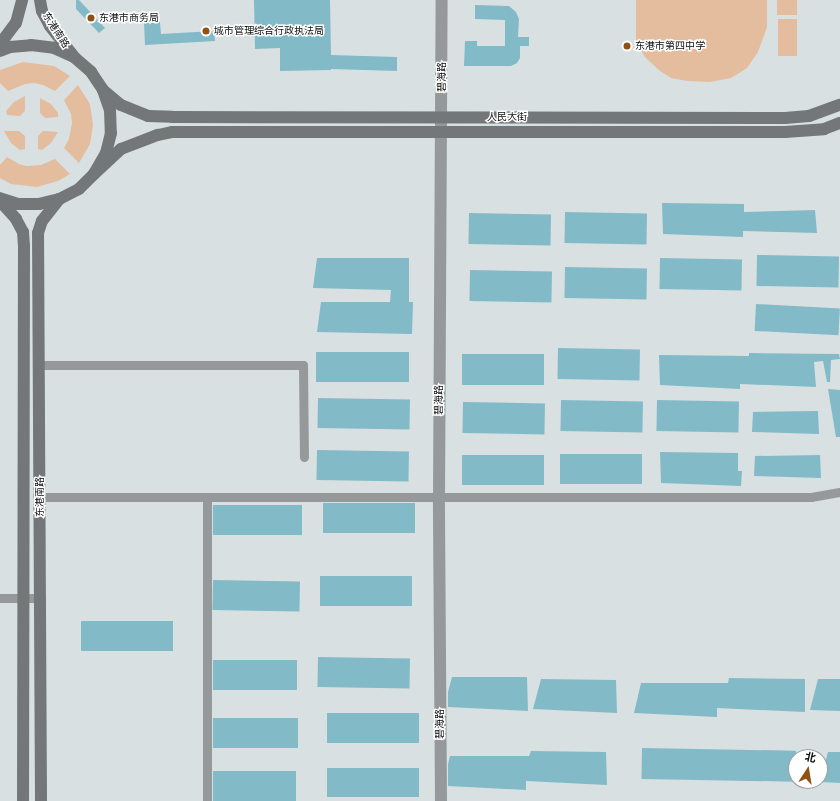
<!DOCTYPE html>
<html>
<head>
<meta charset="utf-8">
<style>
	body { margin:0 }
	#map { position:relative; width:840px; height:801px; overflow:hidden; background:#d9e0e2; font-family:Figtree,"Noto Sans SC",sans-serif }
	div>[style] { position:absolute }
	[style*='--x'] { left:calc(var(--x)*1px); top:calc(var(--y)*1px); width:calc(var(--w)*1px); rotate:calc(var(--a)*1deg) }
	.green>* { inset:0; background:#e3bd9e; transform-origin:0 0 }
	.building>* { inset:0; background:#82bac8; transform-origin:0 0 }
	.minor>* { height:9px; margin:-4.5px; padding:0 4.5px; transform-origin:4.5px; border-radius:4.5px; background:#96999a }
	.tertiary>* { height:12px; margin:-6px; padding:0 6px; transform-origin:6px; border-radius:6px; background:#96999a }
	.secondary>* { height:12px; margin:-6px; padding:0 6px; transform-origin:6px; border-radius:6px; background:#737778 }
	.dots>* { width:11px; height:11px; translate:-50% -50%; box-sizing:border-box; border:2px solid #fff; border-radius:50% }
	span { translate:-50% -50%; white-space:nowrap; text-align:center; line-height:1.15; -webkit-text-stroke:3px #fff; paint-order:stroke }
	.poi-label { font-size:10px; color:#0e1011 }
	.left { translate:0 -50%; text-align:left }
	.street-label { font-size:10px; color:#0e1011 }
	.north { position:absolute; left:788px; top:749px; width:40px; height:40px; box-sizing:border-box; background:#fff; border:1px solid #9f9fa0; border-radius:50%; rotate:12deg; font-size:11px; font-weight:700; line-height:16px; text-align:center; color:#0e1011 }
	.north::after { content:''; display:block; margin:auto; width:14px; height:18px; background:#8f5213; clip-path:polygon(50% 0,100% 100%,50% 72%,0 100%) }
</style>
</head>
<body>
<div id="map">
	<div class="green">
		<div style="clip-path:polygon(636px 0,767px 0,767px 27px,758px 52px,747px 68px,731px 78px,710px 82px,687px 81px,671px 78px,660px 71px,645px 57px,636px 42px)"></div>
		<div style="left:777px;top:0;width:20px;height:15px"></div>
		<div style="left:778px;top:19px;width:19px;height:37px"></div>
		<div style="clip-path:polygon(23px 62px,54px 66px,70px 76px,55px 91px,43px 85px,34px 83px,25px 84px,8px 91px,0 83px,0 70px)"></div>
		<div style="clip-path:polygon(78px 85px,90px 104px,93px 125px,90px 144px,79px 163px,64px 148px,69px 139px,72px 123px,71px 114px,64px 100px)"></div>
		<div style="clip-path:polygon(25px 96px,25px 111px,20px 116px,7px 115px,6px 111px,14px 102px)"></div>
		<div style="clip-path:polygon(40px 98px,51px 104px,58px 113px,58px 117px,45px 118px,40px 113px)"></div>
		<div style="clip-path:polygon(4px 131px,19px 131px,25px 136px,25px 149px,20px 150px,11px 143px)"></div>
		<div style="clip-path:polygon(43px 131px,58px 132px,51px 143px,42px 150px,38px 149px,38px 136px)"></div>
		<div style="clip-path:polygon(7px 157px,19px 164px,27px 166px,41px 165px,55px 159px,70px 174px,58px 181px,37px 187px,11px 184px,0 178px,0 165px)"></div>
	</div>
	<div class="building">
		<div style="clip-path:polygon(76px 0,79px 0,105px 28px,99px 33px,76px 9px)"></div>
		<div style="clip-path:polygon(254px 0,330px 0,331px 55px,397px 57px,397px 71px,331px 69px,331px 70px,280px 71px,280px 48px,255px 49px)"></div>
		<div style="clip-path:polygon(475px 5px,509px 6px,516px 12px,519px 19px,518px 37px,529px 37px,529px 46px,520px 46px,520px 58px,517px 63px,511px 66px,464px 66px,465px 41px,477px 41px,477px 46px,505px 46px,505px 20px,475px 19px)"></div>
		<div style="clip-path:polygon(160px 22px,161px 34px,214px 31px,215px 41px,145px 45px,144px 23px)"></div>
		<div style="clip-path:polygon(662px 203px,744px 204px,744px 212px,815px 210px,817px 233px,743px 231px,743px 237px,663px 234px)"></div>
		<div style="left:565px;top:212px;width:82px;height:31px;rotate:1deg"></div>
		<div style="left:469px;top:213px;width:82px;height:31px;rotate:1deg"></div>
		<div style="left:757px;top:255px;width:82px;height:31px;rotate:1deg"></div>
		<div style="clip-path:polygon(317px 258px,409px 258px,409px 302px,413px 302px,412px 334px,317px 332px,321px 302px,390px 302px,391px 290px,313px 288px)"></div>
		<div style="left:660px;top:258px;width:82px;height:31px;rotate:1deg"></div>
		<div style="left:565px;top:267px;width:82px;height:31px;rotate:1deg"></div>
		<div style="left:470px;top:270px;width:82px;height:31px;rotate:1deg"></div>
		<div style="left:756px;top:304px;width:84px;height:27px;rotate:3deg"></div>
		<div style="left:558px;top:348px;width:82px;height:31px;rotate:1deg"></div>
		<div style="left:316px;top:352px;width:93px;height:30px"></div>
		<div style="clip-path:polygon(749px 353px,839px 354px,840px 359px,831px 360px,830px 382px,827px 382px,823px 361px,814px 362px,816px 387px,740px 384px,740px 389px,660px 385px,659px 355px,749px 356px)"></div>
		<div style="left:462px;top:354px;width:82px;height:31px"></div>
		<div style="clip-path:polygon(828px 389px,840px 390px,840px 437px,836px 437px)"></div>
		<div style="left:318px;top:398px;width:92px;height:30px;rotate:1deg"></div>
		<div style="left:561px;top:400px;width:82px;height:31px;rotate:1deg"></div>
		<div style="left:657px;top:400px;width:82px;height:31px;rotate:1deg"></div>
		<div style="left:463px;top:402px;width:82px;height:31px;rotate:1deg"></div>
		<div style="clip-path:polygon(818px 411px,819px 434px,752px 432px,753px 412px)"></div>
		<div style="left:317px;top:450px;width:92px;height:30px;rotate:1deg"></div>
		<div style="clip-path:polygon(660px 452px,738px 453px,738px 471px,742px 471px,741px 486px,661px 483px)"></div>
		<div style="left:560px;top:454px;width:82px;height:30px"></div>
		<div style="left:462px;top:455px;width:82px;height:30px"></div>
		<div style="clip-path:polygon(820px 455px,821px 478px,754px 476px,755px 456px)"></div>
		<div style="left:323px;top:503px;width:92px;height:30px"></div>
		<div style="left:213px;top:505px;width:89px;height:30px"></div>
		<div style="left:320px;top:576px;width:92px;height:30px"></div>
		<div style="left:213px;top:580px;width:87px;height:30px;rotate:1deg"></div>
		<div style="left:81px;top:621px;width:92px;height:30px"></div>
		<div style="left:318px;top:657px;width:92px;height:30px;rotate:1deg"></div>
		<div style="left:213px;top:660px;width:84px;height:30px"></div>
		<div style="clip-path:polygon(452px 677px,527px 677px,528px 711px,448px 707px,448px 692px)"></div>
		<div style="clip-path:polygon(729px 678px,805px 679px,805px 712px,717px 708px,717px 717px,634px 713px,641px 683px,728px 683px)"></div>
		<div style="clip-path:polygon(541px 679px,616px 680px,617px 713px,533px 709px)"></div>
		<div style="clip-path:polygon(818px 679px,840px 679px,840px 711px,810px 710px)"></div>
		<div style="left:327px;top:713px;width:92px;height:30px"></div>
		<div style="left:213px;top:718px;width:85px;height:30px"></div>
		<div style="left:642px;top:748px;width:154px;height:31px;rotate:1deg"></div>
		<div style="clip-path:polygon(531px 751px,606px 752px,607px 785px,526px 781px,526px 790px,448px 786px,448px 764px,450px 756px,529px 756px)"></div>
		<div style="clip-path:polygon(828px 752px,840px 752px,840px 783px,820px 782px)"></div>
		<div style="left:327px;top:768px;width:92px;height:29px"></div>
		<div style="left:213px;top:771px;width:83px;height:30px"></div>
	</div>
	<div class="minor">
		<div style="--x:39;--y:365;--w:264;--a:0"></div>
		<div style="--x:303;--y:365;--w:92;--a:89.4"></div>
		<div style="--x:40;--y:497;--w:771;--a:0"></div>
		<div style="--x:811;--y:497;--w:29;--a:-10"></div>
		<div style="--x:0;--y:598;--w:41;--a:0"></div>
		<div style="--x:207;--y:801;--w:304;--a:-90"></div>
	</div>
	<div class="tertiary">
		<div style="--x:441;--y:801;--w:303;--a:-90.4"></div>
		<div style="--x:439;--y:498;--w:498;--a:-89.7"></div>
	</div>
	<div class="secondary">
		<div style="--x:40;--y:0;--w:11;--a:80"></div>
		<div style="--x:42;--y:11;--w:17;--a:62"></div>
		<div style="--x:50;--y:26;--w:37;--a:52"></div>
		<div style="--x:0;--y:44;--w:26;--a:-53"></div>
		<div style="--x:16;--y:23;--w:24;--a:-75"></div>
		<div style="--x:0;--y:51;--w:11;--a:-22"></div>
		<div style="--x:10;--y:47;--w:21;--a:-5"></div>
		<div style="--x:31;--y:45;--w:23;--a:7"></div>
		<div style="--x:54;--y:48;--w:22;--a:24"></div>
		<div style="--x:74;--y:57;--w:23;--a:41"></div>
		<div style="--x:91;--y:72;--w:22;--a:56"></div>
		<div style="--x:103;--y:90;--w:21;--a:71"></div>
		<div style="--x:110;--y:110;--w:23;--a:88"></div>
		<div style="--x:111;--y:133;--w:21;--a:104"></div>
		<div style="--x:106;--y:153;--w:24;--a:120"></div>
		<div style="--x:94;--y:174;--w:21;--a:135"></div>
		<div style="--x:79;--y:189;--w:22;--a:153"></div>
		<div style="--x:59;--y:199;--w:21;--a:166"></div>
		<div style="--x:39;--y:204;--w:21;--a:180"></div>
		<div style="--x:18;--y:204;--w:19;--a:-162"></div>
		<div style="--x:103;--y:90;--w:23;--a:40"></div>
		<div style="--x:121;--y:105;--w:29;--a:22"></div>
		<div style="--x:148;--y:116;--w:24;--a:2"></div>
		<div style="--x:172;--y:117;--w:613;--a:0.09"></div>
		<div style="--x:785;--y:118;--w:24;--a:-5"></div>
		<div style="--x:809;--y:116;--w:33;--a:-20"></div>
		<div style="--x:94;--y:174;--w:37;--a:-43"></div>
		<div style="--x:121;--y:149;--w:40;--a:-21"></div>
		<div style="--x:158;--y:135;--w:14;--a:-12"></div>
		<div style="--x:172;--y:132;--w:613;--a:0"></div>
		<div style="--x:785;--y:132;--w:39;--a:-4"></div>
		<div style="--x:824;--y:129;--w:17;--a:-21"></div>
		<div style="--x:0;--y:201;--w:24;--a:48"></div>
		<div style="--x:16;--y:219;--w:15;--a:62"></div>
		<div style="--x:23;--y:232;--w:15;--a:86"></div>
		<div style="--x:24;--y:247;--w:554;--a:90.1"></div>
		<div style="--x:41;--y:801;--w:568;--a:-90.3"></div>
		<div style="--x:38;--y:233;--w:13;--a:-72"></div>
		<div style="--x:42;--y:221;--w:28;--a:-52"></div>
	</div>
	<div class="dots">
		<div style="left:91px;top:18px;background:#8f5213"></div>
		<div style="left:206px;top:31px;background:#8f5213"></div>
		<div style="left:627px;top:46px;background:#8f5213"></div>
	</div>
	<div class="poi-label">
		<span class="left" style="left:99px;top:18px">东港市商务局</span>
		<span class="left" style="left:214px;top:31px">城市管理综合行政执法局</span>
		<span class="left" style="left:635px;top:46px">东港市第四中学</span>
	</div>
	<div class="street-label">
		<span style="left:56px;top:30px;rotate:57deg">东港南路</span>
		<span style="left:442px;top:77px;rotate:-90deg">碧海路</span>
		<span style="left:507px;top:117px">人民大街</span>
		<span style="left:439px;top:400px;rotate:-90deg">碧海路</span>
		<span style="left:40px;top:497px;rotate:-90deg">东港南路</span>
		<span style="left:440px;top:724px;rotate:-90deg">碧海路</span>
	</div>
	<div class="north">北</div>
</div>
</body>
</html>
